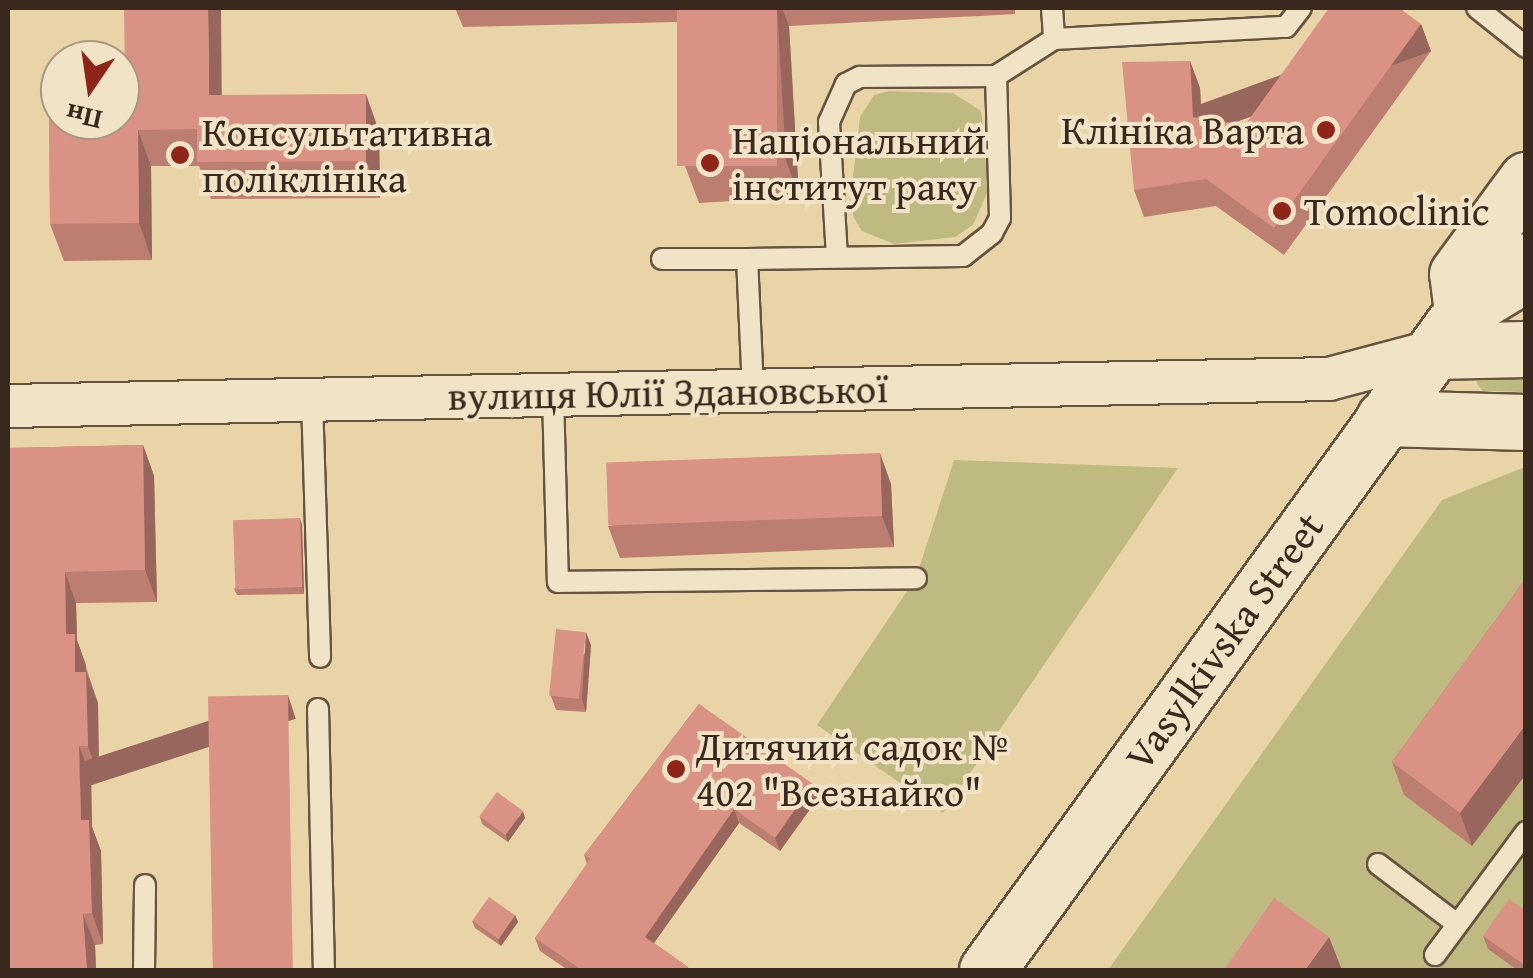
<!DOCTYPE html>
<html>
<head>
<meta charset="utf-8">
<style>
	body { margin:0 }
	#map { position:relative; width:1533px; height:978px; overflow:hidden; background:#e9d4a7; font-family:"Gentium Book Plus",serif }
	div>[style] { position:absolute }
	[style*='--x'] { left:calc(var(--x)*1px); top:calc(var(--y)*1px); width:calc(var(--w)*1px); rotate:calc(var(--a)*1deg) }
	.green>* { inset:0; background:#bfba82 }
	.roads { filter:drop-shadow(2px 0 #655441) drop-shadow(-2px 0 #655441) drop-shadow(0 2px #655441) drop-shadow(0 -2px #655441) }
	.lane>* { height:20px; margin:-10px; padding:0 10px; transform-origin:10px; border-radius:10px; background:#f1e3c6 }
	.street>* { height:42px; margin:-21px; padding:0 21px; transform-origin:21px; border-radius:21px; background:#f1e3c6 }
	.secondary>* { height:55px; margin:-27.5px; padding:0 27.5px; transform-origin:27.5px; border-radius:27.5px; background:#f1e3c6 }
	.wall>* { inset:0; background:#bb7e71 }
	.shaded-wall>* { inset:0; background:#98665c; transform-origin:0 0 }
	.building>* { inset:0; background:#d99283; transform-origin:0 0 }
	.dots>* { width:28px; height:28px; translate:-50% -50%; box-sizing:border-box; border:5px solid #f1e3c6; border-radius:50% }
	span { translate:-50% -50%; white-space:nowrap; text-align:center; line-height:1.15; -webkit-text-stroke:8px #f1e3c6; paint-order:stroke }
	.poi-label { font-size:40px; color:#39291f }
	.right { translate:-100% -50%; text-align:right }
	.left { translate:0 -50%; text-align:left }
	.street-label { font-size:40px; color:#39291f }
	.frame { position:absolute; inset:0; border:10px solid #39291f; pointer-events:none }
	.north { position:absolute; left:40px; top:40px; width:100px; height:100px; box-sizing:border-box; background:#f1e3c6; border:2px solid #a79983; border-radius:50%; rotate:193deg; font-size:28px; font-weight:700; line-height:40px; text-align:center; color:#39291f }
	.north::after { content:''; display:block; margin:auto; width:35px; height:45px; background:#8f2418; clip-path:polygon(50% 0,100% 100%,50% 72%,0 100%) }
</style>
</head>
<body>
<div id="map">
	<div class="green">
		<div style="clip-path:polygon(889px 91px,953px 93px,981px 111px,991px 184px,973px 225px,955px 237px,894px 244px,862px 231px,854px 218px,850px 202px,860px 117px,874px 95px)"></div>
		<div style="clip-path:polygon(1525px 359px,1525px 392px,1483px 391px,1477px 384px,1476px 373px)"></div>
		<div style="clip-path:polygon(954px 460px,1178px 468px,943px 813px,817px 725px,916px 578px)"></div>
		<div style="clip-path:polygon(1525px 467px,1525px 970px,1108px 970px,1442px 500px)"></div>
	</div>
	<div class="roads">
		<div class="lane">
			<div style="--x:1052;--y:8;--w:31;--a:86"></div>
			<div style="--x:1477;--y:8;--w:63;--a:38.5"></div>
			<div style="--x:837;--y:257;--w:135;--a:-93.4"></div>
			<div style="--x:829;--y:122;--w:42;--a:-65.9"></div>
			<div style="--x:846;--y:84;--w:16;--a:-27"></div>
			<div style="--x:860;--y:77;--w:136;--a:-0.4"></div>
			<div style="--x:662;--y:259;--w:85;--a:0"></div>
			<div style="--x:753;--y:390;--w:131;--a:-92.6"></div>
			<div style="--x:747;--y:259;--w:216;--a:-0.8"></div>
			<div style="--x:963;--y:256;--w:37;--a:-38"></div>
			<div style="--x:992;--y:233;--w:17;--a:-62"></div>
			<div style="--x:1000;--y:218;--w:142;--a:-91.6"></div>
			<div style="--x:996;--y:76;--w:69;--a:-32.5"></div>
			<div style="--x:1054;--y:39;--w:232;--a:-3"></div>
			<div style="--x:1286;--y:27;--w:24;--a:-52"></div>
			<div style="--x:553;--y:394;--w:188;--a:88.5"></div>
			<div style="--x:558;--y:582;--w:358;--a:-0.6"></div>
			<div style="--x:312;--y:399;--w:258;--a:88.2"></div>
			<div style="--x:318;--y:709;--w:261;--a:88.7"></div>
			<div style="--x:1378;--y:864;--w:99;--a:37.2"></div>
			<div style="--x:1435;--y:955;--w:153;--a:-53.5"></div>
			<div style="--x:144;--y:970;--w:85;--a:-89.3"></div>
		</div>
		<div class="street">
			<div style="--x:8;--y:406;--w:1321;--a:-1.17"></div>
			<div style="--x:1329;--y:379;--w:109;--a:-14.9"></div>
		</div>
		<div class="secondary">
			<div style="--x:1462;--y:312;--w:38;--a:-97"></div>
			<div style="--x:1457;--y:274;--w:117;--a:-53.7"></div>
			<div style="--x:1434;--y:351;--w:92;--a:-1.2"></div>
			<div style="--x:1384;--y:418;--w:142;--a:1.6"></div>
			<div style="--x:987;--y:970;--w:812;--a:-54.18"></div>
			<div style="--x:1462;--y:312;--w:56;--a:-31.1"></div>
			<div style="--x:1510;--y:283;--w:27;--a:-54"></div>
		</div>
	</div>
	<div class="wall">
		<div style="clip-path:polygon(455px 8px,1015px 8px,1015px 14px,789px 26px,799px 197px,699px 203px,685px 166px,677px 22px,463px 27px)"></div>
		<div style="clip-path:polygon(1421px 24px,1431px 51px,1284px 255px,1216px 206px,1144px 217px,1134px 190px,1190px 61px,1200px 88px,1202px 118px,1245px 125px)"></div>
		<div style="clip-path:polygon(49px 89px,222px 95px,379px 131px,380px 198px,211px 199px,199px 166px,151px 166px,152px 260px,64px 261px,50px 224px)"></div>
		<div style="clip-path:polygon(143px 445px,154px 476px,157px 602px,76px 603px,77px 640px,98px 703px,99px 777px,91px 777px,92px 827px,101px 851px,103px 944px,95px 945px,96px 970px,8px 970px,8px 448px)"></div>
		<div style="clip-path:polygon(891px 484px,894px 547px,620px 558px,608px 526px)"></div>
		<div style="clip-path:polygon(302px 525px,304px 594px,237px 595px,234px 589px)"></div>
		<div style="clip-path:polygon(1526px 578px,1472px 846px,1404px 795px,1392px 762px)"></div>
		<div style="clip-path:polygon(591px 645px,586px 712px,556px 710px,551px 696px)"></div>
		<div style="clip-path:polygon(699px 704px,818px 798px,780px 851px,739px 823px,654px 943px,688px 967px,689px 970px,568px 970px,540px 951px,535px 938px,587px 864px,584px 855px)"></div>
		<div style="clip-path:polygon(480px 817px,525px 818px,508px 842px,482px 824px)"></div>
		<div style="clip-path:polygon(1526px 911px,1526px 970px,1517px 970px,1488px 949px,1483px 936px)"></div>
		<div style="clip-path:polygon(515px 915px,518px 922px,501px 946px,475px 928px,472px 921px)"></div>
	</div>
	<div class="shaded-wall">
		<div style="clip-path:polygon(208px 8px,221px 8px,222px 131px,209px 95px)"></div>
		<div style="clip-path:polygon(777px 8px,782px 8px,789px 26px,799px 197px,786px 160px)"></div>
		<div style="left:1421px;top:24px;width:29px;height:251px;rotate:70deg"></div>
		<div style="clip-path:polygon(1190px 61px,1200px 88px,1203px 144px,1193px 117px)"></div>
		<div style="clip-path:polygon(366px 94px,379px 131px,380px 198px,366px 161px)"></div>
		<div style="clip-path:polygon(138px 130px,151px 166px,152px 260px,139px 223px)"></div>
		<div style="clip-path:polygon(143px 445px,154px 476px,157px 602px,145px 570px)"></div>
		<div style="clip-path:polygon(880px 453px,891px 484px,894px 547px,882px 516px)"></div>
		<div style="clip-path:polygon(300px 518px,302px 525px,304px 594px,302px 587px)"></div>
		<div style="clip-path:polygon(65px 572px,76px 603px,77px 640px,86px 665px,86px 703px,75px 672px,66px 634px)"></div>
		<div style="clip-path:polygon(586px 632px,591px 645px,586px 712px,582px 699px)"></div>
		<div style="clip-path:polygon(86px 672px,98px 703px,99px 777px,88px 746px)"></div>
		<div style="left:288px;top:695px;width:25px;height:275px;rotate:72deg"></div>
		<div style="clip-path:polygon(1526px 724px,1526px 774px,1472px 846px,1460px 813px)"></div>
		<div style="clip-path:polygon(79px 746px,91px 777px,92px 827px,101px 851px,103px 944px,92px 913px,81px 820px)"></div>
		<div style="clip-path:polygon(813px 784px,818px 798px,780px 851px,775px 838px)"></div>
		<div style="clip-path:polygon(734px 809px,739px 823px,649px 950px,645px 937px)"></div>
		<div style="clip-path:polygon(523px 811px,525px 818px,508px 842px,506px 835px)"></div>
		<div style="clip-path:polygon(83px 914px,95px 945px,96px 970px,87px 970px)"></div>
		<div style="clip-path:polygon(515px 915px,518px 922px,501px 946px,498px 940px)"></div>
		<div style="clip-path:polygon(1329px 937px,1342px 970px,1305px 970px)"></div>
	</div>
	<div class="building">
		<div style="clip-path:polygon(124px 8px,208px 8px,209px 95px,366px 94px,366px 161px,197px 162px,197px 129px,138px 130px,139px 223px,50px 224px,49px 89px,60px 89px,60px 120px,120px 120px,120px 88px,125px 88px)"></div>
		<div style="left:677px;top:8px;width:100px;height:158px"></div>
		<div style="clip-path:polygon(1329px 8px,1399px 8px,1421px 24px,1274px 228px,1206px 179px,1134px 190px,1122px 62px,1190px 61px,1193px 117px,1245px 125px)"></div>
		<div style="clip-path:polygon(143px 445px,145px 570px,65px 572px,66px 634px,75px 634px,75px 672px,86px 672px,88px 746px,79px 746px,81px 820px,89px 820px,92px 913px,83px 914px,87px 970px,8px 970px,8px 448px)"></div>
		<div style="left:880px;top:453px;width:63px;height:274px;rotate:88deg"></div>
		<div style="left:300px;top:518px;width:69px;height:67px;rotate:88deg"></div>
		<div style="clip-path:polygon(1526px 578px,1526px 724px,1460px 813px,1392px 762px)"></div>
		<div style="left:556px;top:629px;width:30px;height:67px;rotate:6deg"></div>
		<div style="left:288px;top:695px;width:275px;height:80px;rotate:89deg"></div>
		<div style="clip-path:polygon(699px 704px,813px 784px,775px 838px,734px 809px,645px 937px,688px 967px,685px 970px,582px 970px,535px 938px,590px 859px,584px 855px)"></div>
		<div style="left:497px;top:792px;width:32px;height:30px;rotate:36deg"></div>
		<div style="left:489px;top:897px;width:32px;height:29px;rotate:35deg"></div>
		<div style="clip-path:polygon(1274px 898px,1329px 937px,1305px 970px,1224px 970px)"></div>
		<div style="clip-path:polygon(1509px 899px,1526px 911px,1526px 966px,1483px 936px)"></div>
	</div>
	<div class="dots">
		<div style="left:1326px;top:130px;background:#8f2418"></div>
		<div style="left:180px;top:155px;background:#8f2418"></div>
		<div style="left:710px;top:163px;background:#8f2418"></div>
		<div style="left:1282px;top:211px;background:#8f2418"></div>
		<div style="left:676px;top:769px;background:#8f2418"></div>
	</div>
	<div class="poi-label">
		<span class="right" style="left:1304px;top:130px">Клініка Варта</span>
		<span class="left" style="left:202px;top:155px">Консультативна<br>поліклініка</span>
		<span class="left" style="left:732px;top:163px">Національний<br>інститут раку</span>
		<span class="left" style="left:1304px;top:211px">Tomoclinic</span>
		<span class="left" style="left:696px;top:769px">Дитячий садок №<br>402 "Всезнайко"</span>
	</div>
	<div class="street-label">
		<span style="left:668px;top:392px;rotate:-1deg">вулиця Юлії Здановської</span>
		<span style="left:1224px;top:641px;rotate:-54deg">Vasylkivska Street</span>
	</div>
	<div class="frame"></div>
	<div class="north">Пн</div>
</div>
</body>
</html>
